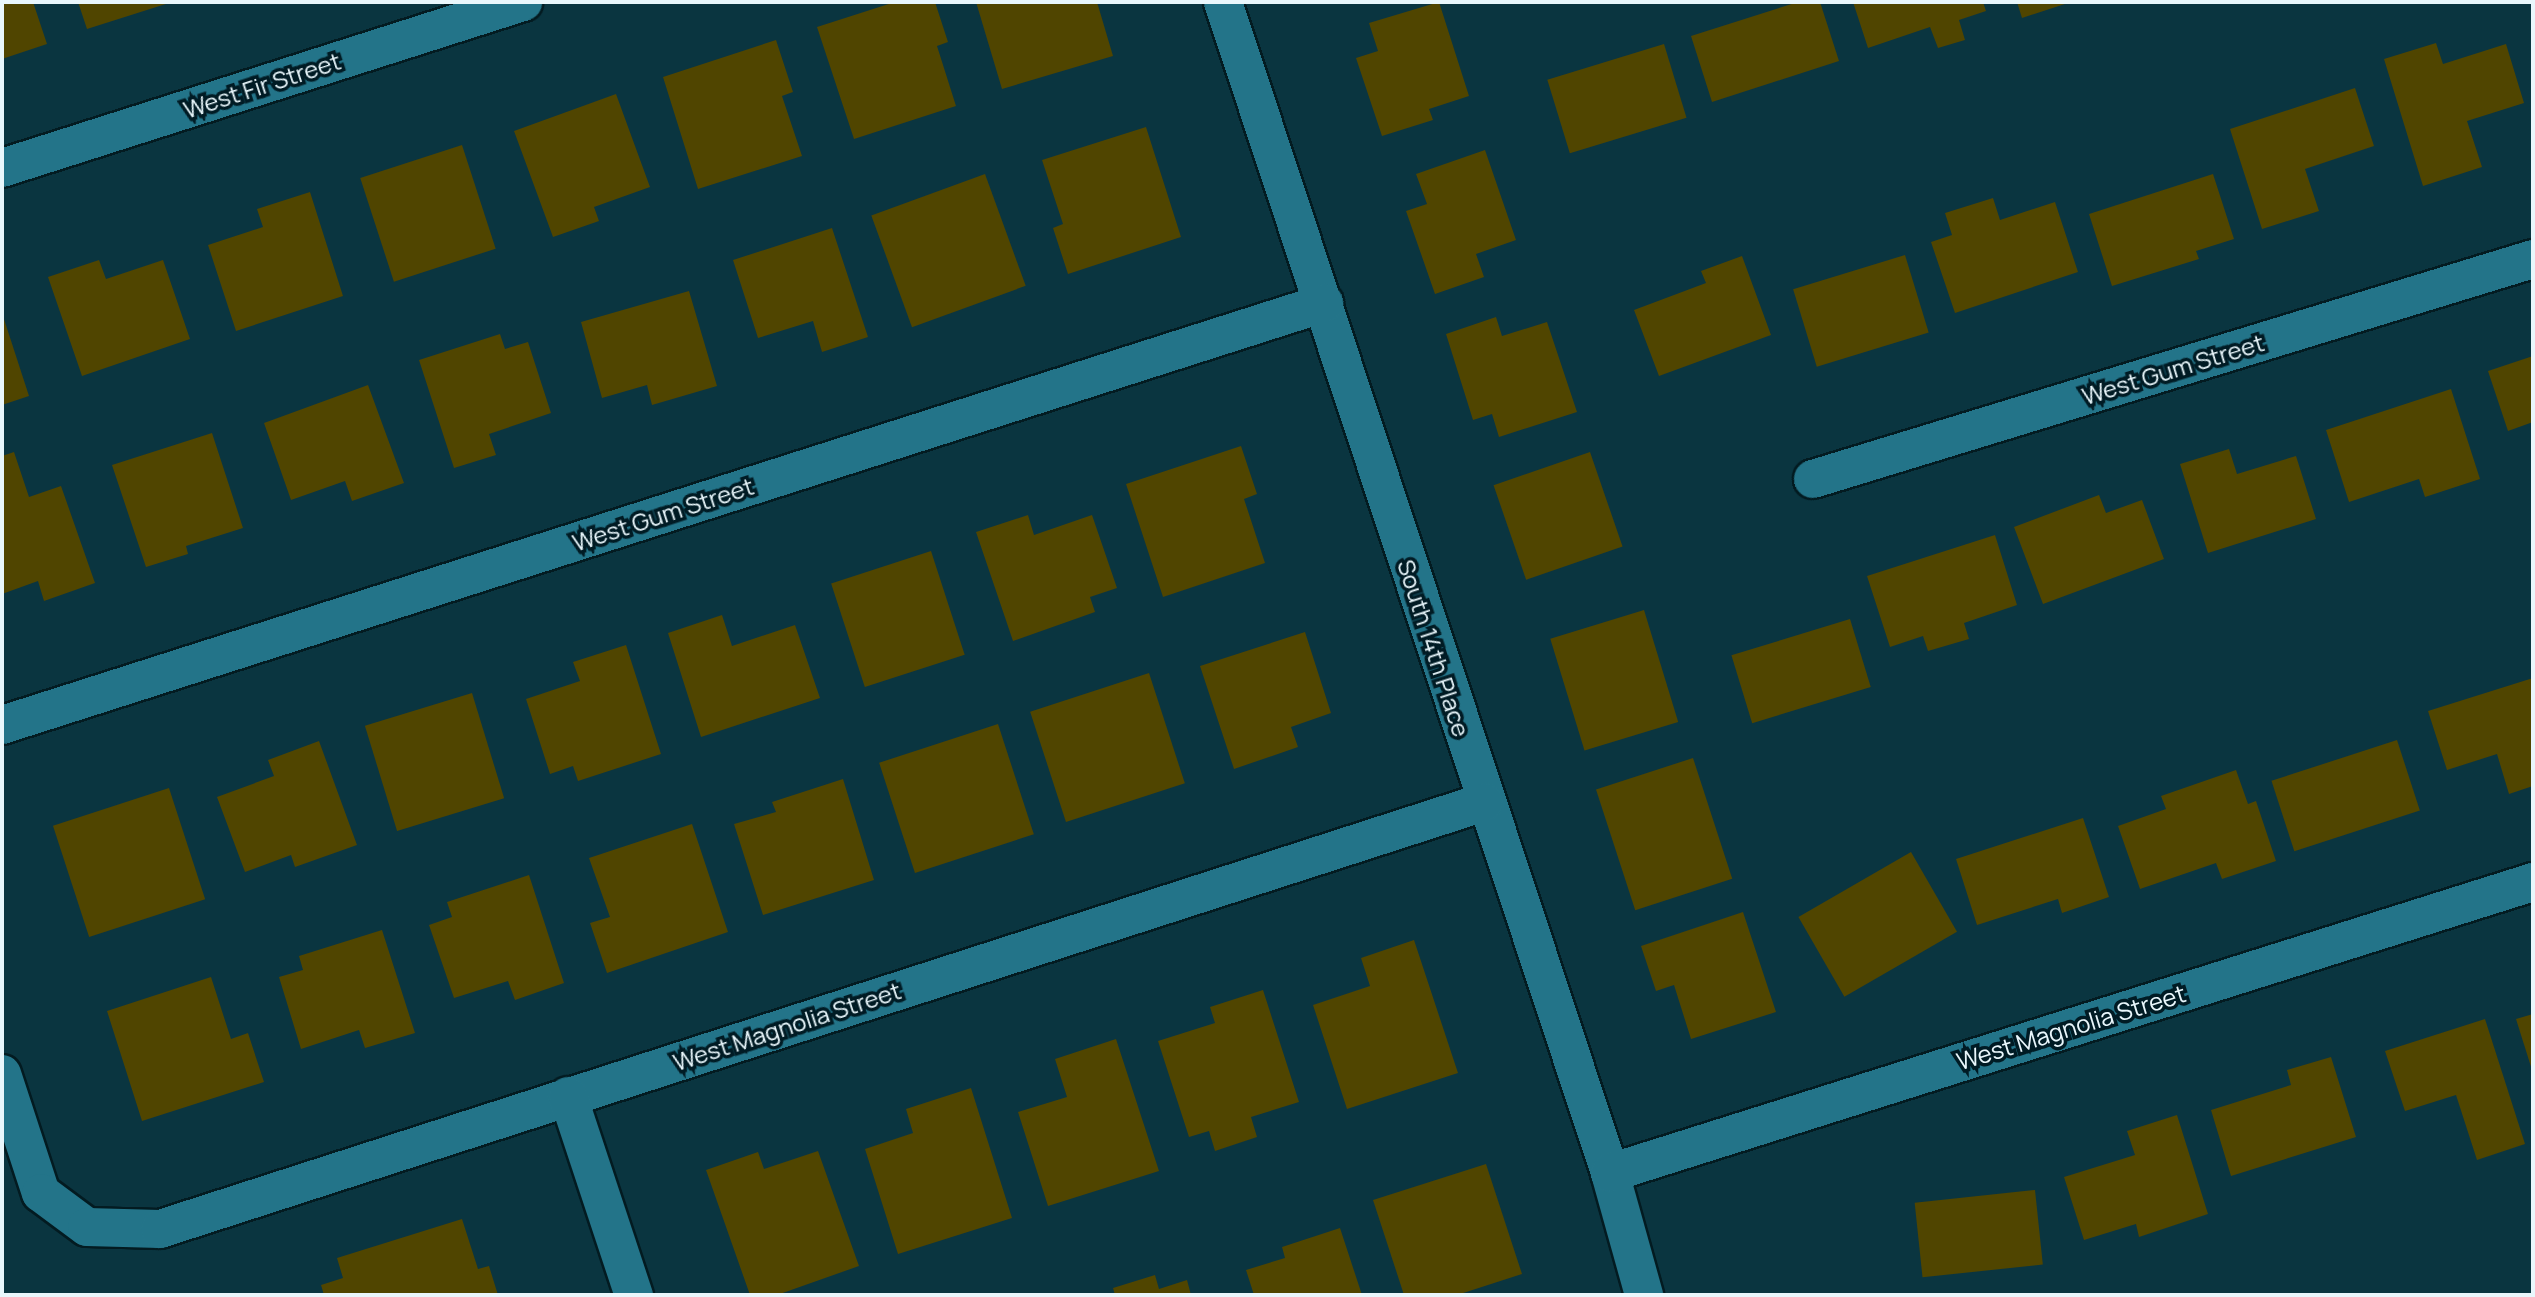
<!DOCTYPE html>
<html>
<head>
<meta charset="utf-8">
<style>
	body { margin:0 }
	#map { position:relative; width:2535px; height:1297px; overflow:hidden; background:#0a3540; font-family:Manrope,sans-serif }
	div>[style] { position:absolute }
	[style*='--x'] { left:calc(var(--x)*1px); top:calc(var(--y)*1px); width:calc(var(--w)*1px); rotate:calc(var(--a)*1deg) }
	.building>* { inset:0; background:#504500; transform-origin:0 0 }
	.roads { filter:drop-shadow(2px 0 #031b21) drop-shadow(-2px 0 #031b21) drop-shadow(0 2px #031b21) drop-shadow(0 -2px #031b21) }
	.minor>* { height:38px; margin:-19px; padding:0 19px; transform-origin:19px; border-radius:19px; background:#237489 }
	span { translate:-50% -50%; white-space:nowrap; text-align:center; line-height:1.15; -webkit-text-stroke:7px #001b24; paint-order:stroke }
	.street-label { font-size:24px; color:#e9f7fc }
	.frame { position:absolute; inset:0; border:4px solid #e9f7fc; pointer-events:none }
</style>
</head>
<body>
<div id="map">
	<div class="building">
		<div style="clip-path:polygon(2px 2px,33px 2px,47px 44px,2px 59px)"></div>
		<div style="clip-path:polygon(78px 2px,169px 2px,169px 3px,87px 29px)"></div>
		<div style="clip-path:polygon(895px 2px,935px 2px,948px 42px,937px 46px,956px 106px,854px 139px,817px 27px)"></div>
		<div style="clip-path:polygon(976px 2px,1097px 2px,1113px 56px,1002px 89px)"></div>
		<div style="clip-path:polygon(1439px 2px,1469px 96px,1429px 109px,1433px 120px,1382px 136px,1356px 58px,1378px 51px,1369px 23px)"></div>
		<div style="clip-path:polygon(1798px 2px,1820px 2px,1839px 61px,1712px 102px,1691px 36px)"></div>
		<div style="clip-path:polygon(1853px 2px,1983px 2px,1986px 11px,1959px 20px,1965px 40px,1938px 48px,1930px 27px,1868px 48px)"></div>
		<div style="clip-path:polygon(2017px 2px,2068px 2px,2068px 3px,2022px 18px)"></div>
		<div style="clip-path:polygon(776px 40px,793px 92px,782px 96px,802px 156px,698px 189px,663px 77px)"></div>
		<div style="clip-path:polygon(2436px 43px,2443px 64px,2506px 44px,2524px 103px,2467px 121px,2482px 167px,2423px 186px,2384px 59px)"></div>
		<div style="left:1664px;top:44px;width:77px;height:122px;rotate:73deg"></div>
		<div style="clip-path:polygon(2355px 88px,2374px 146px,2305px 169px,2319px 211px,2262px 229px,2230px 129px)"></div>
		<div style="clip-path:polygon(616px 94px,650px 187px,594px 207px,599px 221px,553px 237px,514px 131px)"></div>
		<div style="clip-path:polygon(1146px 127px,1181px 237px,1068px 274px,1053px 228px,1063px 224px,1042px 160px)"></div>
		<div style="left:462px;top:145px;width:109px;height:107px;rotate:72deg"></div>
		<div style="clip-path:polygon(1485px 150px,1516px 240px,1476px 254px,1484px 277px,1435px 294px,1406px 211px,1427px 204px,1416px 174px)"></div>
		<div style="left:985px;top:174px;width:119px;height:121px;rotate:70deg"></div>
		<div style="clip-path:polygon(2213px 174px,2234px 239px,2196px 251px,2199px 259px,2112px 286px,2089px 214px)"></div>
		<div style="clip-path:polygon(310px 192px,343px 296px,236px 331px,208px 245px,263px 227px,257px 209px)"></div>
		<div style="clip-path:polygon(1993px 198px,2000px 220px,2055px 202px,2078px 272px,1955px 313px,1931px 242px,1952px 235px,1945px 213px)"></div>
		<div style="clip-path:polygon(832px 228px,868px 337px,822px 352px,813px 321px,758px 338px,733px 260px)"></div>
		<div style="left:1905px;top:255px;width:81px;height:117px;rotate:73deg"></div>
		<div style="clip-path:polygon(1742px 256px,1771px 335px,1659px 376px,1634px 310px,1706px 283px,1701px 271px)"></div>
		<div style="clip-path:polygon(99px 260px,106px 279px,163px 260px,190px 339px,82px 376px,48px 277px)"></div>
		<div style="clip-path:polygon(689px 291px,717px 386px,652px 405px,647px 385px,602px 398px,581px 322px)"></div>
		<div style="clip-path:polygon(2px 313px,29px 396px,2px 405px)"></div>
		<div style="clip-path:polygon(1496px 317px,1502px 336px,1547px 322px,1577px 412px,1499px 437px,1492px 414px,1473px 420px,1446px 334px)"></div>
		<div style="clip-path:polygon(500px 334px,505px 349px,528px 342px,551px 413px,489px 434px,496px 455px,454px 468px,419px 360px)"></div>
		<div style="clip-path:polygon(2533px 356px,2533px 422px,2508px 431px,2488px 371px)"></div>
		<div style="clip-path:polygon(368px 385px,404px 483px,352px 501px,345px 481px,291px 500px,264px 423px)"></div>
		<div style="clip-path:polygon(2451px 389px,2480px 479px,2425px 497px,2419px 479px,2349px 502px,2326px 430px)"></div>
		<div style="clip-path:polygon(212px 433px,243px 528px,186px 546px,188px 554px,146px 567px,112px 465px)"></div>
		<div style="clip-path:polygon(1241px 446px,1257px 494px,1244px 499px,1265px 563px,1163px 597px,1126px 484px)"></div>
		<div style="clip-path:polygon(2229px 449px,2237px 474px,2296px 456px,2316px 519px,2208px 553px,2180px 464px)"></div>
		<div style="clip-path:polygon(14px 452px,29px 497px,61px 486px,95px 583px,44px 601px,38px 581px,2px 594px,2px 456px)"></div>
		<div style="left:1590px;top:452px;width:100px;height:102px;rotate:71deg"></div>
		<div style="clip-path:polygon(2099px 495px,2106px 513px,2142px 500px,2164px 559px,2043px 604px,2014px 527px)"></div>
		<div style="clip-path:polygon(1028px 515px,1034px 535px,1092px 515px,1117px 588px,1090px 597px,1095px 612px,1013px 641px,976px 532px)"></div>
		<div style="clip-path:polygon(1995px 535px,2017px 605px,1964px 623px,1969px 639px,1928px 651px,1923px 636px,1890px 647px,1867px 576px)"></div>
		<div style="left:931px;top:551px;width:109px;height:105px;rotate:72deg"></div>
		<div style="left:1644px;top:610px;width:117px;height:98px;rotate:73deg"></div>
		<div style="clip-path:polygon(722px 615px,732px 646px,795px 625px,820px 698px,701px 737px,668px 633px)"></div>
		<div style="left:1850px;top:619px;width:71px;height:124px;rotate:73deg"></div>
		<div style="clip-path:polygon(1305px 632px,1331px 713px,1291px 727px,1298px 747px,1234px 769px,1200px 666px)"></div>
		<div style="clip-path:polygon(626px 645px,661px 754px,578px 781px,573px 766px,550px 774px,526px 699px,580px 681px,573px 662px)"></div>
		<div style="left:1149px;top:673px;width:116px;height:125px;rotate:72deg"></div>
		<div style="clip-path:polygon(2533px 678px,2533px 786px,2509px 794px,2497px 754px,2447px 770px,2428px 711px)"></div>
		<div style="left:472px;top:693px;width:110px;height:112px;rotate:73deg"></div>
		<div style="left:998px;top:724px;width:116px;height:125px;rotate:72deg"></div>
		<div style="left:2397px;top:740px;width:74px;height:132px;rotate:72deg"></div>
		<div style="clip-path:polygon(319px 741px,357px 845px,295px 867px,291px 855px,245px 872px,217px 797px,274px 776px,268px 760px)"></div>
		<div style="left:1693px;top:758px;width:127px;height:102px;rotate:72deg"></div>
		<div style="clip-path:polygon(2236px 770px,2248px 804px,2256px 801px,2276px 861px,2222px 879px,2216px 863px,2140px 889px,2118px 826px,2166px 809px,2161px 796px)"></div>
		<div style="clip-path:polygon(843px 779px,874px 880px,763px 915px,734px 824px,776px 812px,772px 802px)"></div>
		<div style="left:169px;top:788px;width:117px;height:122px;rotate:72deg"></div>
		<div style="clip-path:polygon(2083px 818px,2109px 897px,2062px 913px,2058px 899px,1977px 925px,1956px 859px)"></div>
		<div style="clip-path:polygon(692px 824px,728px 932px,607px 973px,590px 923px,610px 917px,589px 858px)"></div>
		<div style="left:1911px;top:852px;width:92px;height:130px;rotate:60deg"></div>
		<div style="clip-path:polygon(529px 875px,564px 983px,515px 1000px,508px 981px,454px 998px,429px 925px,452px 917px,447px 902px)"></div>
		<div style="clip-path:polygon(1743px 912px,1776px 1012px,1691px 1039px,1674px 985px,1656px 991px,1641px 946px)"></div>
		<div style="clip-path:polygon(382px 930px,415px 1033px,365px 1048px,359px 1030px,301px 1049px,279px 977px,303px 970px,299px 956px)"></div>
		<div style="clip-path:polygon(1414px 940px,1458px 1073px,1347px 1109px,1313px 1005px,1370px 986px,1361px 958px)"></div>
		<div style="clip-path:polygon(211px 977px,231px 1039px,248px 1033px,264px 1082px,142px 1121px,107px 1011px)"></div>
		<div style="clip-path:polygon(1263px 990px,1299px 1102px,1251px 1117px,1257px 1137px,1215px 1151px,1209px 1131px,1189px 1137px,1158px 1041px,1215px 1023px,1210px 1007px)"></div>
		<div style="clip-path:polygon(2533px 1014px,2533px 1070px,2532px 1070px,2516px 1019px)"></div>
		<div style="clip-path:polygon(2485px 1019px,2525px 1144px,2477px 1160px,2456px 1095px,2405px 1111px,2385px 1051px)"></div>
		<div style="clip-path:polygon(1116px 1039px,1159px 1171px,1048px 1206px,1018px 1112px,1067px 1097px,1055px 1059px)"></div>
		<div style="clip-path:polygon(2331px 1057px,2356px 1137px,2231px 1176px,2211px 1110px,2291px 1085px,2287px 1070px)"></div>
		<div style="clip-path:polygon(971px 1088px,1012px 1218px,898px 1254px,865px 1149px,913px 1133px,906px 1109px)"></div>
		<div style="clip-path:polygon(2177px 1115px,2208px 1214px,2139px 1237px,2136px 1224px,2084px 1240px,2064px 1177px,2135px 1155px,2127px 1131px)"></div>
		<div style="clip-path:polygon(818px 1151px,859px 1266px,777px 1295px,750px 1295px,706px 1170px,758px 1152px,764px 1169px)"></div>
		<div style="clip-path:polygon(1486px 1164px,1522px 1274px,1457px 1295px,1404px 1295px,1373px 1200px)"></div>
		<div style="left:2035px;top:1190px;width:75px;height:121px;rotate:84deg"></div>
		<div style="clip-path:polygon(462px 1219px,478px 1269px,489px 1266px,498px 1295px,324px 1295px,321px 1285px,343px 1278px,337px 1258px)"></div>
		<div style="clip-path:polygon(1340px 1228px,1362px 1295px,1254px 1295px,1246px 1270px,1285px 1258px,1282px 1247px)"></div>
		<div style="clip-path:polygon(1155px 1275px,1159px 1289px,1187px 1280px,1191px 1295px,1115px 1295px,1113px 1288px)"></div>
	</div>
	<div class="roads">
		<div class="minor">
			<div style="--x:1223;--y:2;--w:1233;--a:71.71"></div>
			<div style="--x:1610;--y:1173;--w:127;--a:74.4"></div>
			<div style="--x:2;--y:168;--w:547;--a:-17.67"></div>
			<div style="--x:1813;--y:479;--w:753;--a:-16.99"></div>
			<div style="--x:2;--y:725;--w:1388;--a:-17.7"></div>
			<div style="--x:2;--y:1074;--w:125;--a:71.9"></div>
			<div style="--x:41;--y:1193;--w:57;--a:36.5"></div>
			<div style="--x:87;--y:1227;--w:73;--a:1.6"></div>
			<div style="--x:160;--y:1229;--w:1391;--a:-17.87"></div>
			<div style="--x:568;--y:1096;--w:210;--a:71.7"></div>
			<div style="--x:1610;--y:1173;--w:968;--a:-17.5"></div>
		</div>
	</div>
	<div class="street-label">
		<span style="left:262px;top:85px;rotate:-18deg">West Fir Street</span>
		<span style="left:2173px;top:369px;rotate:-17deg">West Gum Street</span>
		<span style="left:663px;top:514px;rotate:-18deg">West Gum Street</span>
		<span style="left:1434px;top:648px;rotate:72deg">South 14th Place</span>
		<span style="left:787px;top:1026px;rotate:-18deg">West Magnolia Street</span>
		<span style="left:2071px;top:1027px;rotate:-17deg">West Magnolia Street</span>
	</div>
	<div class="frame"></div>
</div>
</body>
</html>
